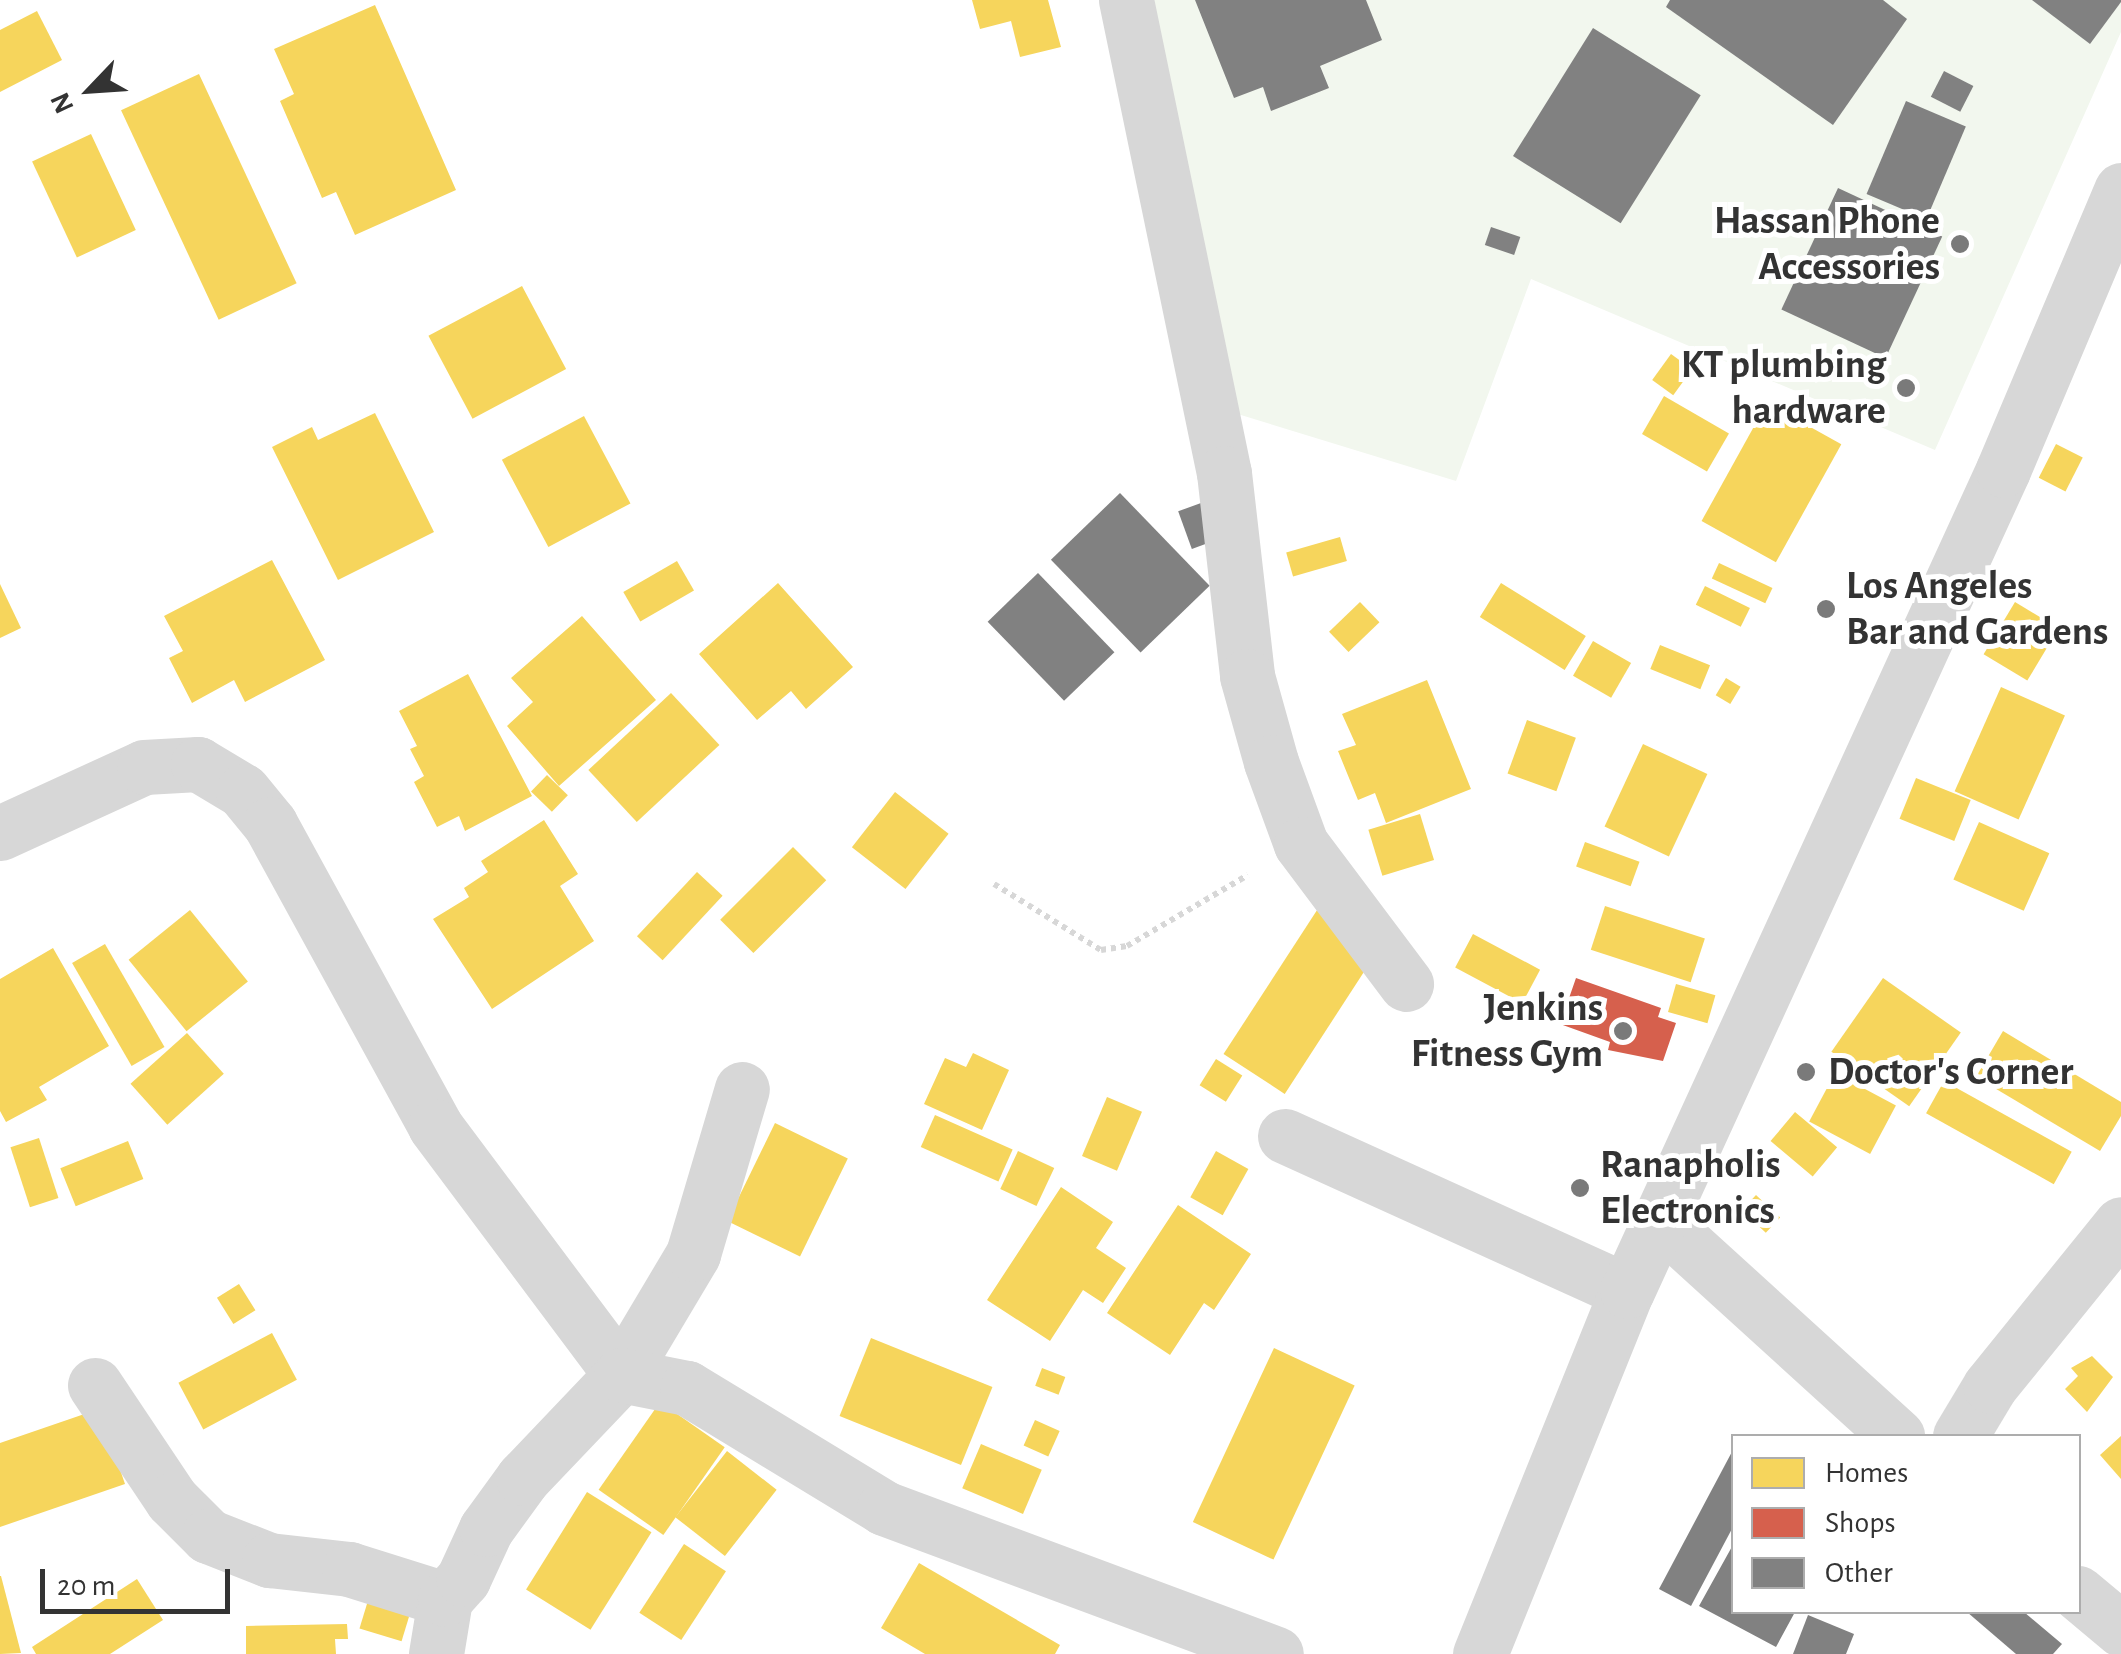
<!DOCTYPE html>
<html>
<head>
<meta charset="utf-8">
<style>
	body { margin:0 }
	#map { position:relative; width:2121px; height:1654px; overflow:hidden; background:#fff; font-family:"Alegreya Sans",sans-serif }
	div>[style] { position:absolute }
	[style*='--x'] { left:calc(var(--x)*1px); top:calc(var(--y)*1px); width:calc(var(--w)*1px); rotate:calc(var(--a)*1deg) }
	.green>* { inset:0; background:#f2f7ee }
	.homes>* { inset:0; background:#f6d55c; transform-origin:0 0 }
	.shops>* { inset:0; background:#d6604d }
	.building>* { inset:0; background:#818181; transform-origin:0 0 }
	.path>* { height:6px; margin-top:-3px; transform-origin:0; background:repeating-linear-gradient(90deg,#d7d7d7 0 5px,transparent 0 10px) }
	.minor>* { height:55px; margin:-27.5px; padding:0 27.5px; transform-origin:27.5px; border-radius:27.5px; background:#d7d7d7 }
	.dots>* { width:28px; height:28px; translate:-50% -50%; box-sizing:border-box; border:5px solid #fff; border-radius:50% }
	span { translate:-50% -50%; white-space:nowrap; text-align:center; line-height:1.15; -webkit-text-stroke:10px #fff; paint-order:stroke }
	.poi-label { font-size:40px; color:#333; font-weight:700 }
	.right { translate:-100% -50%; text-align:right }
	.left { translate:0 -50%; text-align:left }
	.legend { position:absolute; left:1731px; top:1434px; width:350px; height:180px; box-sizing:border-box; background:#fff; border:2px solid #adadad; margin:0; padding:12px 18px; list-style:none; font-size:30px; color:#333 }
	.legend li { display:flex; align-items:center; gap:20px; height:50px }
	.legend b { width:50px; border:2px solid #adadad }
	.north { position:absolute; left:40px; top:40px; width:100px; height:100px; -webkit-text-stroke:8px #fff; paint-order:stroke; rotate:245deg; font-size:28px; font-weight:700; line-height:40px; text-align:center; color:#333 }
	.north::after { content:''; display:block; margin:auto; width:35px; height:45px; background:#333; clip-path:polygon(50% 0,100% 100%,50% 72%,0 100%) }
	.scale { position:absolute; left:40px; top:1569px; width:190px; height:45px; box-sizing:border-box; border:5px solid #333; border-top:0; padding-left:12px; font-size:30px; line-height:35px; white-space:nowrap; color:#333; -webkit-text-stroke:8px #fff; paint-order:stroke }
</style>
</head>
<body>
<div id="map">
	<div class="green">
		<div style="clip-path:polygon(1138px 0,2121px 0,2121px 32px,1935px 450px,1531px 279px,1456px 481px,1218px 408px)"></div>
	</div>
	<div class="homes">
		<div style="clip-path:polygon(972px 0,1048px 0,1061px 47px,1020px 57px,1011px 21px,980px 29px)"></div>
		<div style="clip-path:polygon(375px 5px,456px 190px,355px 235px,336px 192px,322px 198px,280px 101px,294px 94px,274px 49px)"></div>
		<div style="clip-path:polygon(37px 11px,62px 60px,0 92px,0 30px)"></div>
		<div style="left:199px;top:74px;width:231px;height:86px;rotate:65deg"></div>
		<div style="left:91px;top:134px;width:106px;height:65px;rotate:65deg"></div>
		<div style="left:522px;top:286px;width:94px;height:106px;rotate:62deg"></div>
		<div style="left:1671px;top:354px;width:26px;height:32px;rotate:36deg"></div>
		<div style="left:1664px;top:396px;width:75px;height:44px;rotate:30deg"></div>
		<div style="left:1767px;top:403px;width:85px;height:135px;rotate:29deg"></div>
		<div style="clip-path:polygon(375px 413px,434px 532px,338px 580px,272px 447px,312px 427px,318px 440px)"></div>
		<div style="left:584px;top:416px;width:99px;height:93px;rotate:62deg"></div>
		<div style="left:2056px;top:444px;width:30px;height:38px;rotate:27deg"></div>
		<div style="left:1340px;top:537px;width:25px;height:56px;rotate:74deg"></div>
		<div style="clip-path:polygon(272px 560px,325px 660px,245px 702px,234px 680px,192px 703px,169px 658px,183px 651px,164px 616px)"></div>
		<div style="left:677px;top:561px;width:34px;height:62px;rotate:60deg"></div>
		<div style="left:1719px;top:563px;width:59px;height:17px;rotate:25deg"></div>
		<div style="clip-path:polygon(778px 583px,853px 667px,806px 709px,791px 691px,757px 720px,699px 654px)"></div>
		<div style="left:1501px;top:583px;width:100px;height:40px;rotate:32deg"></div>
		<div style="clip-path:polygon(0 584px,21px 628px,0 638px)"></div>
		<div style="left:1705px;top:586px;width:50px;height:21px;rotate:26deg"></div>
		<div style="left:1360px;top:602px;width:28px;height:43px;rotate:46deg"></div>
		<div style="left:2015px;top:602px;width:51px;height:61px;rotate:31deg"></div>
		<div style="clip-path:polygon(582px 616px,656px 700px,559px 786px,507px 726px,533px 702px,511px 678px)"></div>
		<div style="left:1593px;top:641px;width:44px;height:40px;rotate:30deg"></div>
		<div style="left:1660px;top:645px;width:54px;height:26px;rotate:22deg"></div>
		<div style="clip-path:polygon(468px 674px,532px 796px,465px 831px,459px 816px,437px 827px,414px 782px,424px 776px,410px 749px,417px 746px,399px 711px)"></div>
		<div style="left:1726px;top:678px;width:17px;height:20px;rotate:31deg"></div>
		<div style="clip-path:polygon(1427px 680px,1471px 789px,1386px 823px,1375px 793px,1358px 800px,1338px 751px,1356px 745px,1342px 714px)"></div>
		<div style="left:2001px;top:687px;width:70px;height:114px;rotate:24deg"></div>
		<div style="left:671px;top:693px;width:71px;height:113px;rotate:47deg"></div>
		<div style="left:1527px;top:720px;width:52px;height:57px;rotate:20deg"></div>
		<div style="left:1643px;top:744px;width:71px;height:91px;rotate:25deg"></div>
		<div style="left:547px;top:775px;width:29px;height:23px;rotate:44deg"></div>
		<div style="left:1916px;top:778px;width:59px;height:44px;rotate:22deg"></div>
		<div style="left:895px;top:792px;width:68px;height:70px;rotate:38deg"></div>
		<div style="left:1420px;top:814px;width:48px;height:54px;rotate:73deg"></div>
		<div style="clip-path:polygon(544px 820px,578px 874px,560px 886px,594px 941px,492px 1009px,433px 919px,469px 897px,464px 888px,488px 872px,481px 861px)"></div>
		<div style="left:1979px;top:822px;width:77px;height:63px;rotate:24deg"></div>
		<div style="left:1585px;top:842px;width:58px;height:26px;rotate:20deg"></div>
		<div style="left:793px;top:847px;width:47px;height:103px;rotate:45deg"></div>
		<div style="left:697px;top:872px;width:35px;height:88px;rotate:43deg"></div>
		<div style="left:1321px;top:904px;width:73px;height:179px;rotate:33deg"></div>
		<div style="left:1605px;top:906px;width:105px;height:46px;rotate:18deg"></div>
		<div style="left:190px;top:910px;width:92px;height:79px;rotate:51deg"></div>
		<div style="left:1473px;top:934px;width:76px;height:38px;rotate:28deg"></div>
		<div style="left:105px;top:944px;width:119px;height:38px;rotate:60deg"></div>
		<div style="clip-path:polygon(53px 948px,109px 1046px,39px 1087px,47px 1100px,6px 1122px,0 1111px,0 979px)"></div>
		<div style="left:1883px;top:978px;width:95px;height:90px;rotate:35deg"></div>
		<div style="left:1676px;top:984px;width:41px;height:29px;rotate:16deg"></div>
		<div style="clip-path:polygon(2003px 1031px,2121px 1102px,2121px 1116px,2100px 1151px,1976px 1077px)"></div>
		<div style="left:187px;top:1033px;width:55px;height:76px;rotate:48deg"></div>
		<div style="clip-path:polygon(973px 1053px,1009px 1070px,982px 1130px,924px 1104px,945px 1058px,966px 1067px)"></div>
		<div style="left:1216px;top:1059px;width:31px;height:31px;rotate:32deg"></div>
		<div style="left:1835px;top:1073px;width:69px;height:55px;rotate:28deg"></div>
		<div style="left:1944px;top:1081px;width:146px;height:37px;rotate:29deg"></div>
		<div style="left:1107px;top:1097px;width:38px;height:64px;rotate:23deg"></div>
		<div style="left:1795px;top:1112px;width:55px;height:38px;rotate:40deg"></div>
		<div style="left:935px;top:1115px;width:85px;height:35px;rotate:24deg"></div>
		<div style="left:775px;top:1123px;width:81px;height:109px;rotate:26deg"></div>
		<div style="left:39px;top:1138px;width:63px;height:30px;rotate:72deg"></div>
		<div style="left:128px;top:1141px;width:41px;height:73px;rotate:68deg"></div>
		<div style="left:1018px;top:1151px;width:40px;height:42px;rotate:25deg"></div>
		<div style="left:1216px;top:1151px;width:37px;height:53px;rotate:29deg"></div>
		<div style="clip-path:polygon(1061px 1187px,1113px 1222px,1096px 1248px,1126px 1268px,1103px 1303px,1083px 1290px,1050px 1341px,987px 1300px)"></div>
		<div style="left:1756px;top:1195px;width:33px;height:21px;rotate:43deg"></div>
		<div style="clip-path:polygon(1178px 1205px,1251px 1254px,1214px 1310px,1204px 1303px,1170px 1355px,1107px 1313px)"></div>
		<div style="left:239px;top:1284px;width:31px;height:26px;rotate:58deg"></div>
		<div style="left:272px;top:1333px;width:53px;height:106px;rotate:62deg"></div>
		<div style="left:871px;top:1338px;width:131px;height:84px;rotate:22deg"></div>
		<div style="left:1274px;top:1348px;width:89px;height:192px;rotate:25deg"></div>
		<div style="clip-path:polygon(2092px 1356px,2113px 1377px,2087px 1412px,2065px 1389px,2078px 1376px,2071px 1368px)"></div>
		<div style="left:1042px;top:1368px;width:25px;height:19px;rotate:21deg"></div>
		<div style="left:660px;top:1402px;width:79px;height:107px;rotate:35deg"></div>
		<div style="clip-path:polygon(99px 1409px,125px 1484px,0 1527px,0 1443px)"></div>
		<div style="left:1035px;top:1420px;width:27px;height:28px;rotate:24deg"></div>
		<div style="clip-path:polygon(2121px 1436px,2121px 1479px,2100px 1455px)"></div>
		<div style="left:981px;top:1444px;width:66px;height:48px;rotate:23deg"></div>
		<div style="left:727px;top:1451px;width:63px;height:84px;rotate:38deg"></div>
		<div style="left:587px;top:1492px;width:76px;height:115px;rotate:32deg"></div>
		<div style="left:684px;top:1544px;width:50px;height:82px;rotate:33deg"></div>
		<div style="clip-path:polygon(919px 1563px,1060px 1645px,1055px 1654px,925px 1654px,881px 1628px)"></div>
		<div style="clip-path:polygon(0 1576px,1px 1576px,21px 1653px,0 1654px)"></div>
		<div style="clip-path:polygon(137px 1579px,163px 1620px,110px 1654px,36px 1654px,32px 1647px)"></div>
		<div style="left:370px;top:1594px;width:44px;height:36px;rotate:17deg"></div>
		<div style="clip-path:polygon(347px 1624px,348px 1639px,335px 1639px,336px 1654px,246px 1654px,246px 1626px)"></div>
	</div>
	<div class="shops">
		<div style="clip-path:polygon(1576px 978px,1661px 1008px,1658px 1017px,1676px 1023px,1663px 1061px,1608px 1050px,1610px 1042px,1560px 1024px)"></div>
	</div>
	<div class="building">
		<div style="clip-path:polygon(1195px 0,1366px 0,1382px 40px,1320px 66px,1329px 88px,1271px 111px,1263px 87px,1234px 98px)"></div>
		<div style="clip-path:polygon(1670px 0,1883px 0,1907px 19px,1833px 125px,1666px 7px)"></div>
		<div style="clip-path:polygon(2032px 0,2121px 0,2121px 2px,2090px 44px)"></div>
		<div style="left:1593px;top:28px;width:127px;height:151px;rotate:32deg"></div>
		<div style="left:1944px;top:71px;width:33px;height:29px;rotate:27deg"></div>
		<div style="left:1906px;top:101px;width:65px;height:101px;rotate:23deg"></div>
		<div style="left:1838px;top:188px;width:115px;height:134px;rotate:25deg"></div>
		<div style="left:1491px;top:227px;width:31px;height:19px;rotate:19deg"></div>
		<div style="left:1120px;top:493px;width:129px;height:96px;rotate:46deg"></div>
		<div style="left:1212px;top:499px;width:40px;height:36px;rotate:70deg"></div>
		<div style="left:1038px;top:573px;width:110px;height:70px;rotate:46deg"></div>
		<div style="clip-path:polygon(1734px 1448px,1734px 1525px,1691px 1606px,1659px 1589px)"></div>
		<div style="clip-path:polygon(1734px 1543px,1734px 1612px,1795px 1612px,1776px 1647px,1699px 1606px)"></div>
		<div style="clip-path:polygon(1967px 1612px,2024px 1612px,2062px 1644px,2053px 1654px,2016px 1654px)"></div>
		<div style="clip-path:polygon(1808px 1615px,1854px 1634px,1846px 1654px,1793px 1654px)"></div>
	</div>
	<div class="path">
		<div style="--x:994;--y:884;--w:126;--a:31.7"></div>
		<div style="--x:1101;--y:950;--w:26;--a:-9"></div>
		<div style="--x:1127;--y:946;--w:140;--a:-30.4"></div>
	</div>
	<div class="minor">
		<div style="--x:1126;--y:0;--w:483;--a:78.3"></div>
		<div style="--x:1224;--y:473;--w:204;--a:83.5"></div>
		<div style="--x:1247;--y:676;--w:89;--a:74.4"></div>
		<div style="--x:1271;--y:762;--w:87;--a:69.9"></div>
		<div style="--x:1301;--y:844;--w:175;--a:53.1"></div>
		<div style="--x:0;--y:833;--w:158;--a:-24.6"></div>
		<div style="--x:144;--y:767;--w:54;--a:-3.2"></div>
		<div style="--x:198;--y:764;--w:52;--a:31"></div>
		<div style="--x:243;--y:791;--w:43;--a:50.7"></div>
		<div style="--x:270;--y:824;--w:344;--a:61.3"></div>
		<div style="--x:435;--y:1126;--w:311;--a:53.2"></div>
		<div style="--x:621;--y:1375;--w:141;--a:-59.2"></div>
		<div style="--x:693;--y:1254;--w:172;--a:-73.5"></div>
		<div style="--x:1285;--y:1136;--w:375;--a:24.4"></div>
		<div style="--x:1662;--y:1222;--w:318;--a:42.3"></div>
		<div style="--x:95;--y:1385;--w:138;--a:56.2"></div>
		<div style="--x:172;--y:1500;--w:51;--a:45"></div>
		<div style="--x:208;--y:1536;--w:66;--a:21.5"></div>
		<div style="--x:269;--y:1560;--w:81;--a:6.4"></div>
		<div style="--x:349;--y:1569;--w:101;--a:17.4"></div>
		<div style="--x:1960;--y:1436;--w:58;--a:-59"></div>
		<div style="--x:1990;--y:1386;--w:208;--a:-51"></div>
		<div style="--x:2078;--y:1593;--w:56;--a:39.9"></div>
		<div style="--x:436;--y:1654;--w:56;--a:-80.7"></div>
		<div style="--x:445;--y:1599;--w:27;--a:-48"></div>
		<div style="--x:463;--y:1579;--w:55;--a:-65.3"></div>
		<div style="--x:486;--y:1529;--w:63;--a:-54"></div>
		<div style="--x:523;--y:1478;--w:142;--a:-46.4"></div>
		<div style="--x:621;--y:1375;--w:67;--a:11.1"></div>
		<div style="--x:687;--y:1388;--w:231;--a:31.3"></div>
		<div style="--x:884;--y:1508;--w:418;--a:20.4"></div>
		<div style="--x:1480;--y:1654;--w:392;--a:-68"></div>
		<div style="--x:1627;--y:1291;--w:903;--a:-65.39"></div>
		<div style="--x:2003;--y:470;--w:304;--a:-67.1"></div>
	</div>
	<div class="dots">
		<div style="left:1960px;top:244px;background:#7a7a7a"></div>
		<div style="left:1906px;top:388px;background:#7a7a7a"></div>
		<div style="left:1826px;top:609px;background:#7a7a7a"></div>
		<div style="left:1623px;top:1031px;background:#7a7a7a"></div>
		<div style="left:1806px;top:1072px;background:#7a7a7a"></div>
		<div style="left:1580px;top:1188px;background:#7a7a7a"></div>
	</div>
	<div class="poi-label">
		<span class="right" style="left:1940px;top:244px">Hassan Phone<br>Accessories</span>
		<span class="right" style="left:1886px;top:388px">KT plumbing<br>hardware</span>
		<span class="left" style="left:1846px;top:609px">Los Angeles<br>Bar and Gardens</span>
		<span class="right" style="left:1603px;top:1031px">Jenkins<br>Fitness Gym</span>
		<span class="left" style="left:1828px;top:1072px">Doctor's Corner</span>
		<span class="left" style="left:1600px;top:1188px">Ranapholis<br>Electronics</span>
	</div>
	<ul class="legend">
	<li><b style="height:28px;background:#f6d55c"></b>Homes</li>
	<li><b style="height:28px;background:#d6604d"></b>Shops</li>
	<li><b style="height:28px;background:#818181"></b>Other</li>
	</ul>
	<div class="north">N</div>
	<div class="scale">20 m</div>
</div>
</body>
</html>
